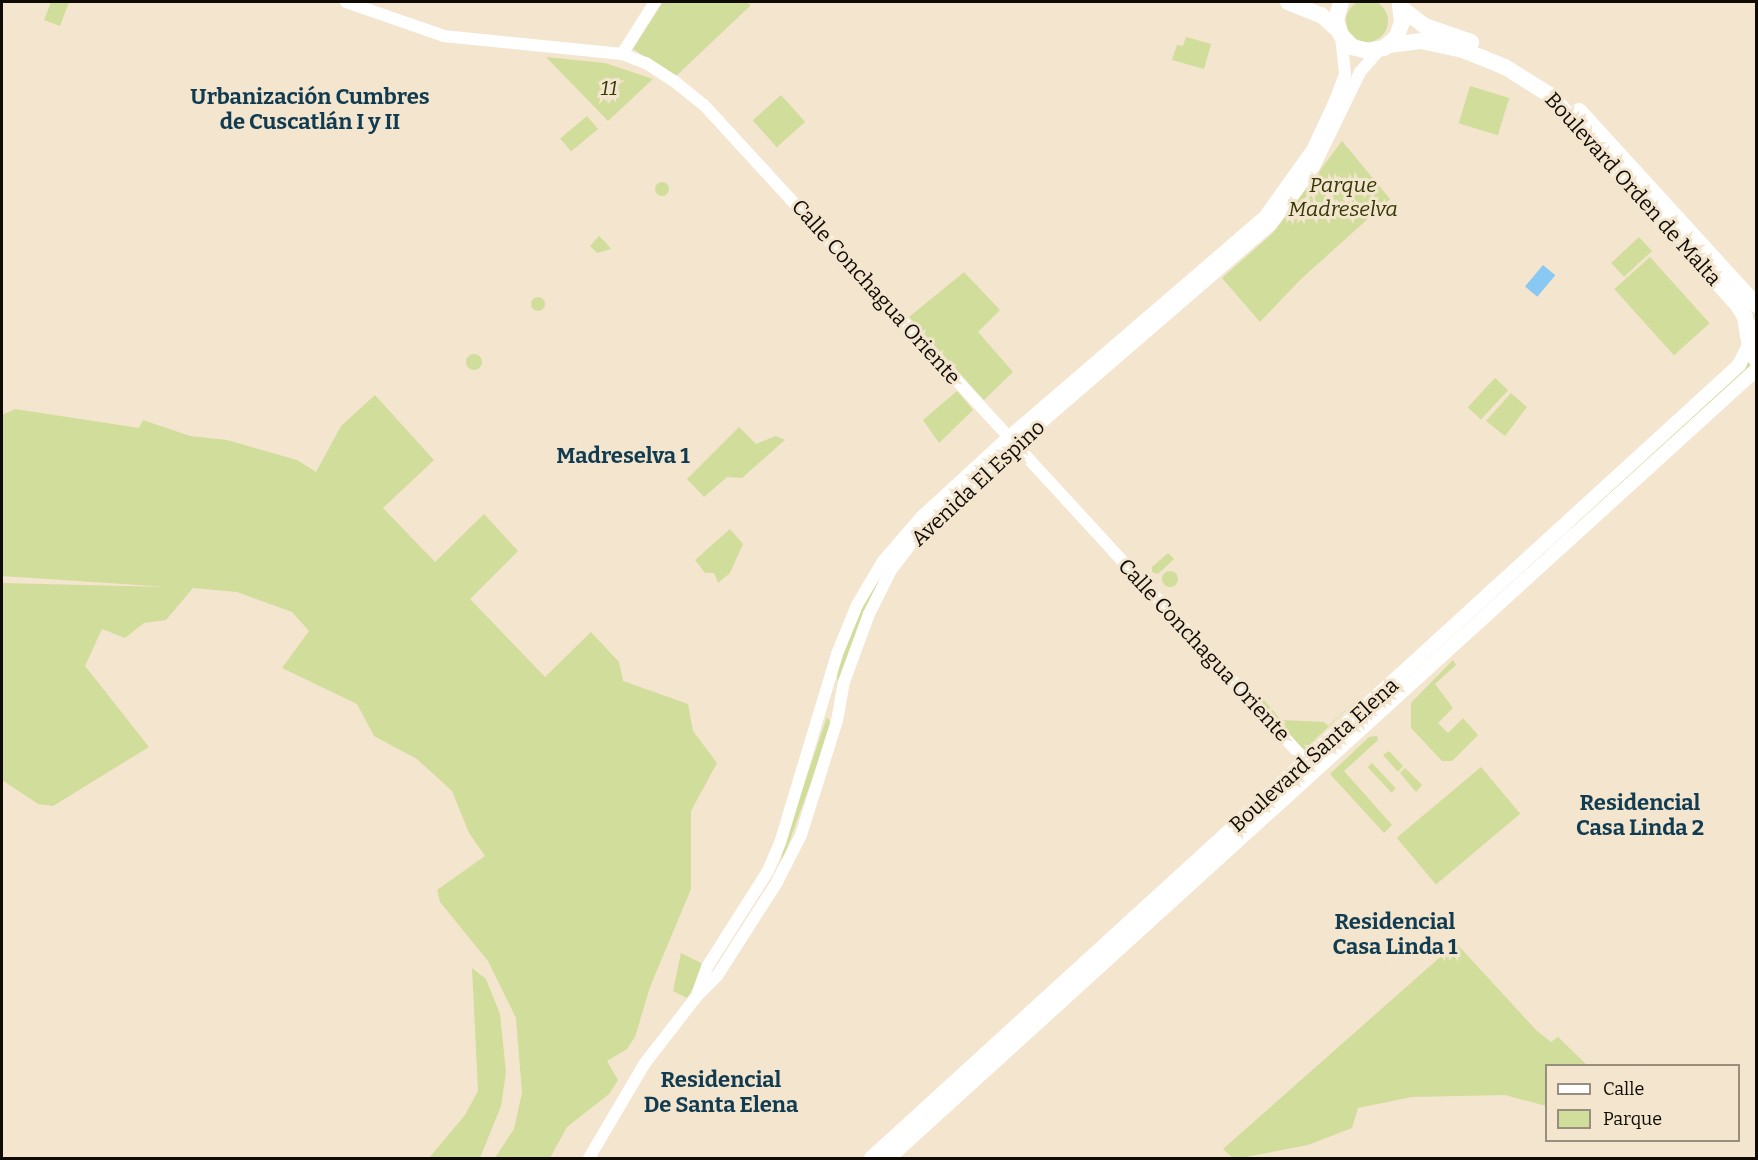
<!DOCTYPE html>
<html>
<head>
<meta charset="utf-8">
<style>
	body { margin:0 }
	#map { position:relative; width:1758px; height:1160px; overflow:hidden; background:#f3e5ce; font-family:Bitter,serif }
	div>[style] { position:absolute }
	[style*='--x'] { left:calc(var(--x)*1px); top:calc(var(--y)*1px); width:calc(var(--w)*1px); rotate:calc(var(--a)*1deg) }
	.green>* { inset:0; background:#d1dd9b; transform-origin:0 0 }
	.round { border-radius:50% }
	.water>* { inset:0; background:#88c8f2; transform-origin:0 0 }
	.secondary>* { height:12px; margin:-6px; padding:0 6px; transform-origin:6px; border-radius:6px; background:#fff }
	.primary>* { height:14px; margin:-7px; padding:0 7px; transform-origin:7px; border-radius:7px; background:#fff }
	.highway>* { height:16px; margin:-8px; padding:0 8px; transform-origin:8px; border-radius:8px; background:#fff }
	span { translate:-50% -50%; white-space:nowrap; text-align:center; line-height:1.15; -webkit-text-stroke:6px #f3e5ce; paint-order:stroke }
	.park-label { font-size:21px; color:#343a06; font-style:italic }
	.street-label { font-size:21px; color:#0f0b04 }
	.neighbourhood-label { font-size:22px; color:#103b51; font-weight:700 }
	.frame { position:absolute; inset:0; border:3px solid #0f0b04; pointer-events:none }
	.legend { position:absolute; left:1545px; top:1064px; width:195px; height:78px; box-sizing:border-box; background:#f3e5ce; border:2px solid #988e7d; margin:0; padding:8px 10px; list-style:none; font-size:18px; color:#0f0b04 }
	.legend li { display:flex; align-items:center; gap:12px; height:30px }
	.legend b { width:30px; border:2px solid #988e7d }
</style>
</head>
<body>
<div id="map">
	<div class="green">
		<div class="round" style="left:1346px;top:0;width:42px;height:42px"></div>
		<div style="clip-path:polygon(51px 2px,69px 2px,60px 26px,44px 20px)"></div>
		<div style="clip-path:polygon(663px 2px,745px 2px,751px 5px,675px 77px,633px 49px)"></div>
		<div style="clip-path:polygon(1186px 37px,1211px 44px,1204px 69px,1172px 60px,1177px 45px,1183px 46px)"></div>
		<div style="clip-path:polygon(546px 57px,605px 63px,653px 79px,608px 121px)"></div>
		<div style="left:1470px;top:86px;width:41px;height:39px;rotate:17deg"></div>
		<div style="left:781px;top:95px;width:36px;height:38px;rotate:48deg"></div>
		<div style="left:587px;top:116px;width:17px;height:35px;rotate:50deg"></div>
		<div style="clip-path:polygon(1342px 141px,1390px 199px,1301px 279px,1260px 322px,1222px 278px,1273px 233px)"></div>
		<div class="round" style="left:655px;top:182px;width:14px;height:14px"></div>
		<div style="clip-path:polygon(599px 236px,606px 243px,611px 249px,597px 253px,590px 246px)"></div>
		<div style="left:1639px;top:237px;width:19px;height:38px;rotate:47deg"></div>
		<div style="left:1650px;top:257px;width:89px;height:48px;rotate:48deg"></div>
		<div style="clip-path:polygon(964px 272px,1000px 310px,978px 332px,1013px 372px,984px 400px,909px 317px)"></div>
		<div class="round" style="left:531px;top:297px;width:14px;height:14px"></div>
		<div class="round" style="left:466px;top:354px;width:16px;height:16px"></div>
		<div style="clip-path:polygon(1749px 357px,1753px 361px,1751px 368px,1572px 530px,1567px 524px)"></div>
		<div style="left:1495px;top:378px;width:18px;height:40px;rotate:43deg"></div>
		<div style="clip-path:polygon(957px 391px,973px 410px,939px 443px,923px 420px)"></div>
		<div style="clip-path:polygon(1511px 393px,1527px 407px,1505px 436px,1486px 421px)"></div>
		<div style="clip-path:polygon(375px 395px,434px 460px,383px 508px,435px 562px,484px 514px,518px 551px,470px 599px,545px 677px,591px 632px,619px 662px,623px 681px,688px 704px,693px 731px,717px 763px,691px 811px,691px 889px,650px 987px,635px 1037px,627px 1049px,607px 1061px,618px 1080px,609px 1094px,567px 1127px,550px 1158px,495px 1158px,514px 1129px,522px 1093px,516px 1018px,488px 961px,440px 902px,437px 890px,485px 856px,469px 833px,452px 791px,417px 759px,374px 736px,357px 704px,282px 668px,309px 631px,292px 612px,237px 592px,193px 588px,166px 620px,144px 623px,125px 638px,102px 629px,85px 666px,149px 747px,53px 806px,38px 804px,2px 780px,2px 583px,168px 587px,2px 576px,2px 415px,15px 409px,139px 428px,143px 420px,190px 436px,227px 440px,297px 460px,316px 472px,341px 426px)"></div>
		<div style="clip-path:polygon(739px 427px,756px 444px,776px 436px,785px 440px,742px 478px,727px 477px,704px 497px,687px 479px)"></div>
		<div style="clip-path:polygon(730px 529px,743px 544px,730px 573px,718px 583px,714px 573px,705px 573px,695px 560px)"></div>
		<div style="clip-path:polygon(1549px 548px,1551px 550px,1323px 757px,1322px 755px)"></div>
		<div style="clip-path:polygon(1168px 553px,1174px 559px,1158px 574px,1152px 572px,1152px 567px)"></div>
		<div class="round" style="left:1162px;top:571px;width:16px;height:16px"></div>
		<div style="clip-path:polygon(875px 581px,883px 585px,838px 687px,837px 671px,846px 639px)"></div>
		<div style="clip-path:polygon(1453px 660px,1456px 665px,1435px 684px,1453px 708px,1438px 723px,1448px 733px,1463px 718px,1478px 735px,1452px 761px,1442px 761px,1411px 728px,1411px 703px)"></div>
		<div style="clip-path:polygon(1361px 696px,1304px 750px,1263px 708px,1263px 699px,1281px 720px,1324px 722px,1328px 726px)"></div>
		<div style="clip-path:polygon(827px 717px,832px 725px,781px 864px,784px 843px)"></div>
		<div style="clip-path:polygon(1377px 736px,1378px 740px,1344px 771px,1392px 825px,1384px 833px,1330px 774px,1369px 737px)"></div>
		<div style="clip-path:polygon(1389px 751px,1403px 766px,1398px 772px,1383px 755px)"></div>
		<div style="left:1372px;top:763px;width:35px;height:6px;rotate:47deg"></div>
		<div style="left:1481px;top:767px;width:61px;height:110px;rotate:50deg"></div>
		<div style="clip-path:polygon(1405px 768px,1422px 785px,1416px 792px,1400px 773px)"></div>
		<div style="clip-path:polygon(1456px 943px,1536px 1030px,1551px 1042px,1558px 1037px,1587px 1065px,1546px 1066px,1546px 1106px,1505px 1095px,1412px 1097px,1358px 1108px,1352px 1128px,1308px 1145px,1240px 1158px,1233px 1158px,1223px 1149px)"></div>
		<div style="clip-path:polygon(681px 953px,707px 966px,687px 998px,673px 991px)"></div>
		<div style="clip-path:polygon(472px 968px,486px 979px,500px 1014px,506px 1072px,501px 1106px,480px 1158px,429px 1158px,465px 1115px,478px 1091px)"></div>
	</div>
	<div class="water">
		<div style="left:1543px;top:265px;width:16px;height:28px;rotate:40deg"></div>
	</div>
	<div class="secondary">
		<div style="--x:346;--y:2;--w:104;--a:19.1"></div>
		<div style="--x:444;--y:36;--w:179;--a:5.8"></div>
		<div style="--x:622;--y:54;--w:26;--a:21"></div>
		<div style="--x:646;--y:63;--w:33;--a:33"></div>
		<div style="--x:674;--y:81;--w:38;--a:39"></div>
		<div style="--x:704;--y:105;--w:889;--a:47.46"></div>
		<div style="--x:622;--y:54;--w:62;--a:-57.6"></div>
		<div style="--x:698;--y:992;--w:27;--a:-70"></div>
		<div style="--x:707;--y:967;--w:114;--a:-57.6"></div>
		<div style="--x:768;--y:871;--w:30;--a:-67"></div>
		<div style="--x:780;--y:843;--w:197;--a:-73.2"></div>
		<div style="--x:837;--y:654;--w:53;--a:-67.8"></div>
		<div style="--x:857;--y:605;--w:51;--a:-59.4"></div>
		<div style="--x:883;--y:561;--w:58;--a:-49.2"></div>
		<div style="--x:921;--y:517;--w:118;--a:-42.6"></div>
		<div style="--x:1008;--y:437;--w:338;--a:-40.7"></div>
		<div style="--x:1264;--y:217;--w:82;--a:-54.4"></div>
		<div style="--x:1312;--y:150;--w:52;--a:-64.9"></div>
		<div style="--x:1334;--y:103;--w:31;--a:-69"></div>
		<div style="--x:1345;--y:74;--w:39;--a:-96"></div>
		<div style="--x:589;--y:1158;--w:110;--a:-59.5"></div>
		<div style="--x:645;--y:1063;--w:85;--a:-52.2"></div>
		<div style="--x:697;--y:996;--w:28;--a:-45"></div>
		<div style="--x:717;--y:976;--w:112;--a:-57.4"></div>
		<div style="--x:777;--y:882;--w:53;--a:-62.9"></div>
		<div style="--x:801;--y:835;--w:120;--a:-72.5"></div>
		<div style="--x:837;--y:721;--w:40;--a:-80"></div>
		<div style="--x:844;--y:682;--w:72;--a:-69.8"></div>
		<div style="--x:869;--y:614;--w:49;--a:-63.4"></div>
		<div style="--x:891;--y:570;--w:43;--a:-52.6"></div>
		<div style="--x:917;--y:536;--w:79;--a:-44"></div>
		<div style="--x:974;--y:481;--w:392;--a:-40.8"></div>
		<div style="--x:1271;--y:225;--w:70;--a:-53.1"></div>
		<div style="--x:1313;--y:169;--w:108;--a:-64.1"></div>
		<div style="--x:1360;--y:72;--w:29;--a:-49"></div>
	</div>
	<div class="primary">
		<div style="--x:871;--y:1158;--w:1176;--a:-42.41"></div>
		<div style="--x:1739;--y:365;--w:22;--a:-63"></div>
		<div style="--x:889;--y:1158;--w:1172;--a:-42.27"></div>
	</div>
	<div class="highway">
		<div style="--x:1288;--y:2;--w:35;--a:22"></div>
		<div style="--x:1321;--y:15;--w:23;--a:41"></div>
		<div style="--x:1341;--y:2;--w:19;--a:106"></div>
		<div style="--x:1336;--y:20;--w:16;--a:72"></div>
		<div style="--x:1341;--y:35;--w:16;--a:47"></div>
		<div style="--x:1352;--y:47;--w:16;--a:14"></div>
		<div style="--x:1368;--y:51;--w:16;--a:-11"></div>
		<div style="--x:1384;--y:48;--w:16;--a:-40"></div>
		<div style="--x:1396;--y:38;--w:17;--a:-69"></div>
		<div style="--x:1402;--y:22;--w:17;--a:-97"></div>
		<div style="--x:1401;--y:8;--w:30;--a:37"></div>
		<div style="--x:1425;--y:26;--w:49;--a:19.2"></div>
		<div style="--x:1389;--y:45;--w:32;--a:-7"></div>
		<div style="--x:1421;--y:41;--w:43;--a:12.1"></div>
		<div style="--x:1463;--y:50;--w:45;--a:22"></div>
		<div style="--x:1505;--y:67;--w:53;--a:31.9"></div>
		<div style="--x:1550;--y:95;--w:282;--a:48.2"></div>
		<div style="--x:1738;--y:305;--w:14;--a:60"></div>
		<div style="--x:1745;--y:317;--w:20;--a:81"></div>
		<div style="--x:1579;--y:111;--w:263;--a:47.6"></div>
		<div style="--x:1751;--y:327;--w:18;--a:96"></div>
		<div style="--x:1749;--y:345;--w:16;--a:63"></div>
	</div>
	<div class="park-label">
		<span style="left:609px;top:88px">11</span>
		<span style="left:1343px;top:197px">Parque<br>Madreselva</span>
	</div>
	<div class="street-label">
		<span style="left:1633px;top:189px;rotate:48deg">Boulevard Orden de Malta</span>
		<span style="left:876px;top:292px;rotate:48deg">Calle Conchagua Oriente</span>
		<span style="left:978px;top:483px;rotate:-43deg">Avenida El Espino</span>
		<span style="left:1204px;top:650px;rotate:47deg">Calle Conchagua Oriente</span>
		<span style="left:1314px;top:755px;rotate:-42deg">Boulevard Santa Elena</span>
	</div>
	<div class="neighbourhood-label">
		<span style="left:310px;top:109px">Urbanización Cumbres<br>de Cuscatlán I y II</span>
		<span style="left:623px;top:456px">Madreselva 1</span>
		<span style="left:1640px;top:815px">Residencial<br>Casa Linda 2</span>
		<span style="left:1395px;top:934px">Residencial<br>Casa Linda 1</span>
		<span style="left:721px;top:1092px">Residencial<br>De Santa Elena</span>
	</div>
	<div class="frame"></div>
	<ul class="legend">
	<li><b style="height:8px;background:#fff"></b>Calle</li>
	<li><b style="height:16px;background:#d1dd9b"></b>Parque</li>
	</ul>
</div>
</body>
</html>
